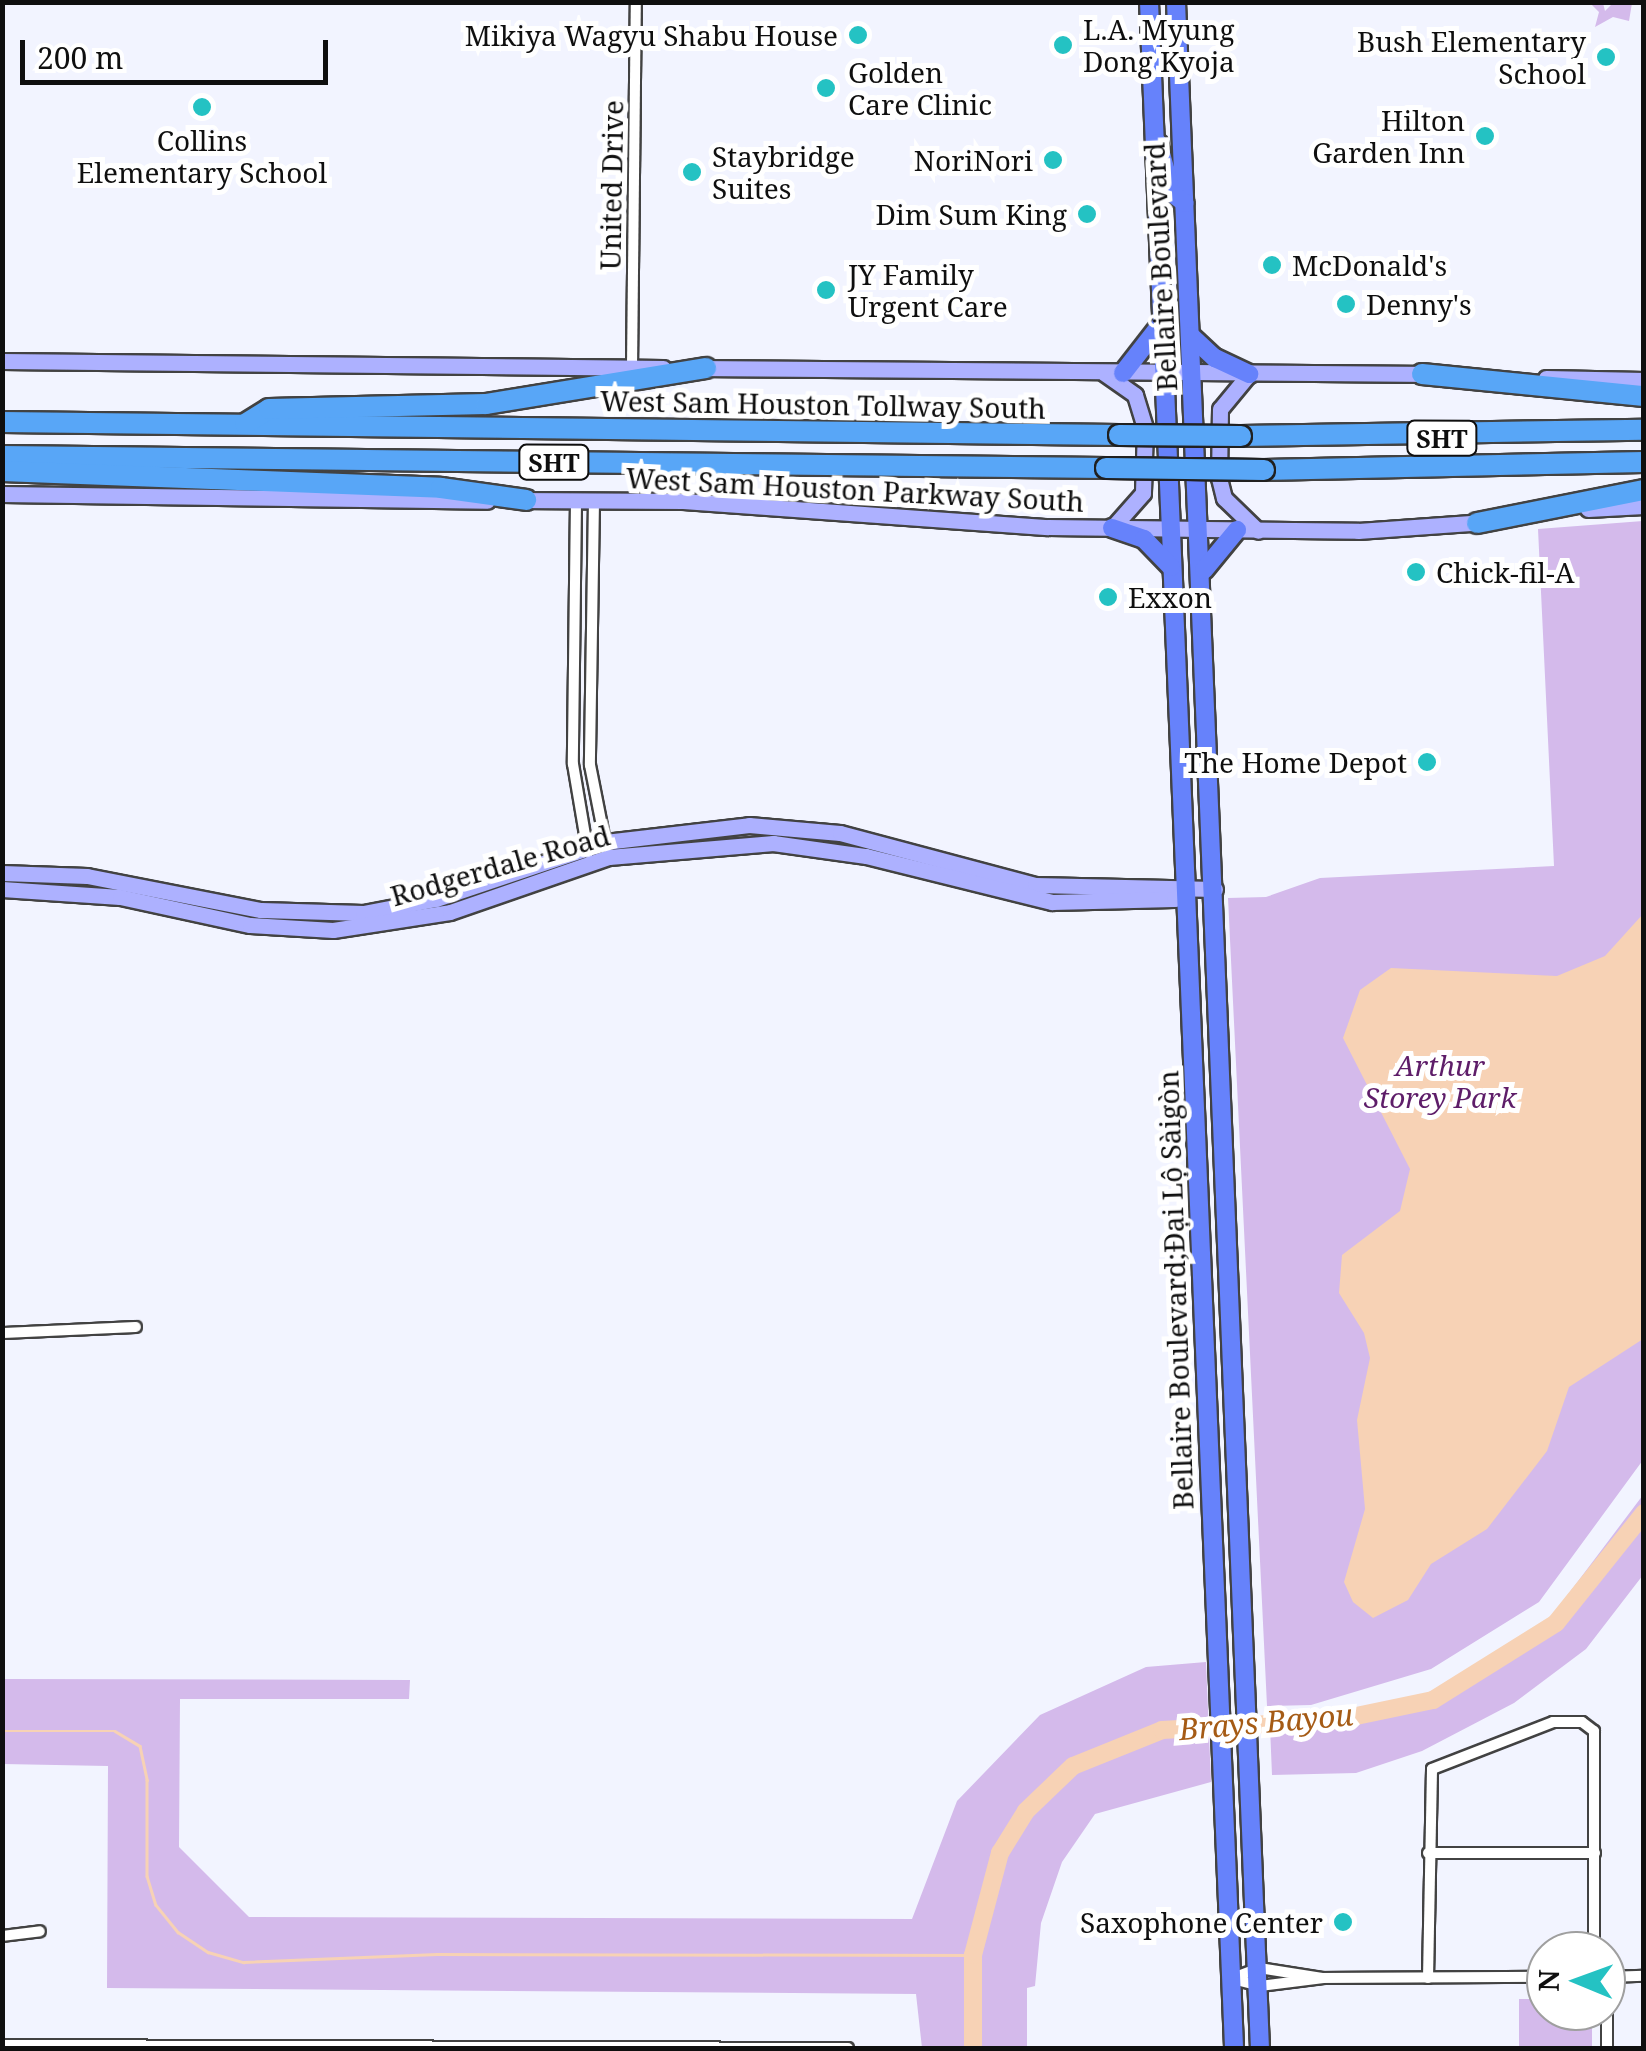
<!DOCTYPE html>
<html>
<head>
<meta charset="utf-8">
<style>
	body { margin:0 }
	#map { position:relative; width:1646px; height:2051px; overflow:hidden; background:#f2f4ff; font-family:"Noto Serif",serif }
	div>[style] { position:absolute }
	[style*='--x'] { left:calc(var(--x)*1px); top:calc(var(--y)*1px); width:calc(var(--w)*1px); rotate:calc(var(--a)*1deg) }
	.green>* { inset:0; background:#d4baeb }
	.water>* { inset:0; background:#f7d2b5 }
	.stream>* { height:2.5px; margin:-1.25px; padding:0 1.25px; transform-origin:1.25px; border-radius:1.25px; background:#f7d2b5 }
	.river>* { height:18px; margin:-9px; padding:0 9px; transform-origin:9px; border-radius:9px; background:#f7d2b5 }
	.roads { filter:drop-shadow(2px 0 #424242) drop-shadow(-2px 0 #424242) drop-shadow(0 2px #424242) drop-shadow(0 -2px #424242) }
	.street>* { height:10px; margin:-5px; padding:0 5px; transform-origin:5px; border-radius:5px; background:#fff }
	.secondary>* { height:15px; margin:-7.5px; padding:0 7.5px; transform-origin:7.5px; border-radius:7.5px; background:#adb1ff }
	.primary>* { height:18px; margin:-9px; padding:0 9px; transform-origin:9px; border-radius:9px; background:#6682fb }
	.highway>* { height:20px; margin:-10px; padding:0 10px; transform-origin:10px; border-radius:10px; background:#58a6f7 }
	.bridges { filter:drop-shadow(2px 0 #202020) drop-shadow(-2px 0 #202020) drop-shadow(0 2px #202020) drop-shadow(0 -2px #202020) }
	.highway-bridge>* { height:20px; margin:-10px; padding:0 10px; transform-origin:10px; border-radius:10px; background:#58a6f7 }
	.dots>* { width:28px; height:28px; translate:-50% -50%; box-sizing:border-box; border:5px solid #fff; border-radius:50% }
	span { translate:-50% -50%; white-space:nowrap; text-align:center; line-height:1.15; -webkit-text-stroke:10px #fff; paint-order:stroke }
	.shield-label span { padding:2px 8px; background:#fff; border:2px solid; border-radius:8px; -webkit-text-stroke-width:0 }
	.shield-label { font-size:25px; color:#0f0f0f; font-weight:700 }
	.poi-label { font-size:28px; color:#0f0f0f }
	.left { translate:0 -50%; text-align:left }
	.right { translate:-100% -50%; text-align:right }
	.street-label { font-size:28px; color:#0f0f0f }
	.park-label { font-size:28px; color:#5e1d69; font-style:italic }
	.water-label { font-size:30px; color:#a55b15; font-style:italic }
	.frame { position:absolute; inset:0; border:5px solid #0f0f0f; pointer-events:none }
	.north { position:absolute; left:1526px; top:1931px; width:100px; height:100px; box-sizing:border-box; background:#fff; border:2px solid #9f9f9f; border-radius:50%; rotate:271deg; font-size:28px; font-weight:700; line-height:40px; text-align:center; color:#0f0f0f }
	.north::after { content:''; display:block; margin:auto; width:35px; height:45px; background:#24c2c3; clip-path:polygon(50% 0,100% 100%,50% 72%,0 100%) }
	.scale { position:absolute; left:20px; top:40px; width:308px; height:45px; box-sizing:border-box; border:5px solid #0f0f0f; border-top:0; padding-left:12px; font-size:30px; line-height:35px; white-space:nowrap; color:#0f0f0f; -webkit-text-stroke:8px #fff; paint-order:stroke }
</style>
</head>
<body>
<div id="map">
	<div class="green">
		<div style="clip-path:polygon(1603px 3px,1605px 11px,1613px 3px,1632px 3px,1629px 21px,1613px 17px,1595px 27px,1599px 12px,1590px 3px)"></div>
		<div style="clip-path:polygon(1643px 521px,1643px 1460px,1539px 1602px,1431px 1669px,1311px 1705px,1267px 1706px,1228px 898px,1266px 897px,1320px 878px,1554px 866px,1538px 529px)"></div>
		<div style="clip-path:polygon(1643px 1495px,1643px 1575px,1586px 1649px,1514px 1703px,1422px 1751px,1356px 1773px,1272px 1775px,1270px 1727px,1364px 1716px,1430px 1693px,1545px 1625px)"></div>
		<div style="clip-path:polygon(1206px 1662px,1211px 1782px,1095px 1814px,1062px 1862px,1041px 1923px,1035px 1986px,1027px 1988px,1027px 2048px,922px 2048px,916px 1994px,107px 1988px,108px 1766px,3px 1764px,3px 1679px,410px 1680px,409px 1699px,180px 1699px,179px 1847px,249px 1917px,912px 1919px,957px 1801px,1040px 1715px,1146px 1667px)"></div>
		<div style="clip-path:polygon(1546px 1999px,1546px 2011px,1592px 2011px,1592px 2048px,1519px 2048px,1519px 1999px)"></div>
	</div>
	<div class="water">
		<div style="clip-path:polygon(1643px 887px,1643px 1339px,1569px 1387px,1547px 1451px,1487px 1529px,1431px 1564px,1408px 1600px,1373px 1618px,1353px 1602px,1344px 1582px,1365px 1509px,1357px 1420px,1370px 1358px,1364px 1333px,1339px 1293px,1342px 1255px,1400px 1211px,1410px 1169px,1343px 1038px,1360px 990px,1391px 968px,1557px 976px,1605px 956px,1643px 914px)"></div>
	</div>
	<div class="stream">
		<div style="--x:2;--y:1731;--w:113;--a:0"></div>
		<div style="--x:115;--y:1731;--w:29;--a:31"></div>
		<div style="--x:140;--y:1746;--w:35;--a:78"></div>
		<div style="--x:147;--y:1780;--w:96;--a:90"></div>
		<div style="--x:147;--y:1876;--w:30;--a:73"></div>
		<div style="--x:156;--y:1905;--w:35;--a:51"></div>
		<div style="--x:178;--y:1932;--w:36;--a:34"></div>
		<div style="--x:208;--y:1952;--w:37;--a:16"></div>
		<div style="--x:244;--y:1962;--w:193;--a:-2.4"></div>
		<div style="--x:437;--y:1954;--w:536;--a:0.11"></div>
	</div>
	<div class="river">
		<div style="--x:973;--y:2048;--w:93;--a:-90"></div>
		<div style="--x:973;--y:1955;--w:106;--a:-75.2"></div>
		<div style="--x:1000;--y:1853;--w:49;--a:-58.2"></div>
		<div style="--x:1026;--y:1811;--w:65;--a:-43.8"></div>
		<div style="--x:1073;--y:1766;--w:96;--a:-22"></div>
		<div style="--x:1162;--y:1730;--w:175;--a:-3.3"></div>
		<div style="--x:1337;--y:1720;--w:98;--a:-11.8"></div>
		<div style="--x:1433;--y:1700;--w:145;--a:-32"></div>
		<div style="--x:1556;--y:1623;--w:141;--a:-51.3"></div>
	</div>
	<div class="roads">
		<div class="street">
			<div style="--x:632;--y:368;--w:366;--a:-89.4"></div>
			<div style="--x:576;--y:501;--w:263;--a:90.7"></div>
			<div style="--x:573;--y:764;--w:90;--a:80.4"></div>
			<div style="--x:594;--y:501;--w:264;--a:90.9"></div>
			<div style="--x:590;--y:765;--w:83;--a:78.8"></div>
			<div style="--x:2;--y:1333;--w:134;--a:-2.6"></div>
			<div style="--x:1428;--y:1853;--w:167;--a:0"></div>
			<div style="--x:2;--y:1936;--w:38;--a:-7"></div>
			<div style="--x:1606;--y:1977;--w:38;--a:-2"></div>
			<div style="--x:1233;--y:1978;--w:28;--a:-21"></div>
			<div style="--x:1259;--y:1968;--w:64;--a:9"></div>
			<div style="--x:1428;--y:1978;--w:209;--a:-88.9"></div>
			<div style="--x:1432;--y:1769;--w:130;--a:-21.2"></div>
			<div style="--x:1553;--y:1722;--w:29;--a:0"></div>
			<div style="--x:1582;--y:1722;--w:15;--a:37"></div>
			<div style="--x:1594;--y:1731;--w:220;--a:90"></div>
			<div style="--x:1232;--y:1979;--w:29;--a:14"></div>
			<div style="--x:1260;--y:1986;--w:64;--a:-7.2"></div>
			<div style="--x:1323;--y:1978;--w:223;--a:-0.3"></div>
			<div style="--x:2;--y:2045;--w:846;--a:0.2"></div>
			<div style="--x:1607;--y:2048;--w:71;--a:-90"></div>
		</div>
		<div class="secondary">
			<div style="--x:2;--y:361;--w:661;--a:0.61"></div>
			<div style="--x:696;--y:368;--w:737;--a:0.47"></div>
			<div style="--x:1104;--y:373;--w:38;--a:35"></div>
			<div style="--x:1135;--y:395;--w:34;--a:73"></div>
			<div style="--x:1145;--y:428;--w:65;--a:91.8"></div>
			<div style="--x:1143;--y:493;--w:47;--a:131.5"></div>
			<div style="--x:1249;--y:374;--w:45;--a:129.6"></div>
			<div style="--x:1220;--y:409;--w:69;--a:90.8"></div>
			<div style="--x:1219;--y:478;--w:21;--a:76"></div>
			<div style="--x:1224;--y:498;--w:47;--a:44.1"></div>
			<div style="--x:1546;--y:378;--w:98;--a:1.2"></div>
			<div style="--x:2;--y:494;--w:485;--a:0.8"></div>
			<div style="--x:515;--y:500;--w:168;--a:0.3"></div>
			<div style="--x:683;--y:501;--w:366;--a:4.1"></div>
			<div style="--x:1048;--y:527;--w:310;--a:0.7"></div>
			<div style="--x:1358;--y:531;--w:127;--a:-4.1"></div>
			<div style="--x:1588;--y:509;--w:56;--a:-3.1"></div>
			<div style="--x:2;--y:873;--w:85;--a:2"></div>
			<div style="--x:87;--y:876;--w:177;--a:11.1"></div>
			<div style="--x:261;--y:910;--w:102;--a:1.7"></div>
			<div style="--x:363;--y:913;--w:74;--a:-10.9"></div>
			<div style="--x:436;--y:899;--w:178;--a:-18.6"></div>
			<div style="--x:605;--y:842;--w:145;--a:-6.7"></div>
			<div style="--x:749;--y:825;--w:91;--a:5"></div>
			<div style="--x:840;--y:833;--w:202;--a:14.9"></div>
			<div style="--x:1035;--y:885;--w:180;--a:1.3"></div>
			<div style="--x:2;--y:889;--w:118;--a:3.9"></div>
			<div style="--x:120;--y:897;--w:133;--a:12.2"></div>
			<div style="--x:250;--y:925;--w:83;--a:3.4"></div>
			<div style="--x:333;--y:930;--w:118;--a:-8.7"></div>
			<div style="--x:450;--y:912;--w:168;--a:-19.1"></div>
			<div style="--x:609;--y:857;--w:165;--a:-4.9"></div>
			<div style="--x:773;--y:843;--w:94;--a:8"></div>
			<div style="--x:866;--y:856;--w:192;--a:13.9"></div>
			<div style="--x:1052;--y:902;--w:122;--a:-1.4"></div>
			<div style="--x:1174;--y:899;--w:15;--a:-37"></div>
		</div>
		<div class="primary">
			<div style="--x:1149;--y:2;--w:2048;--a:87.62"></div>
			<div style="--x:1176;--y:2;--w:2048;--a:87.65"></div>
			<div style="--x:1158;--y:143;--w:52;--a:74.4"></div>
			<div style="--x:1172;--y:193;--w:16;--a:38"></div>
			<div style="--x:1191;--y:336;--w:33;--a:43"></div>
			<div style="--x:1215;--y:358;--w:38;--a:25"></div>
			<div style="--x:1123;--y:373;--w:62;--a:-52.2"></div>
			<div style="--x:1112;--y:528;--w:34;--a:19"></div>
			<div style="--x:1144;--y:539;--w:39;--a:46"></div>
			<div style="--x:1204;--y:570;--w:52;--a:-50.5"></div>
		</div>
		<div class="highway">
			<div style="--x:1422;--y:374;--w:223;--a:5.7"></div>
			<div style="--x:2;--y:422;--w:1117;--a:0.67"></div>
			<div style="--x:245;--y:424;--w:28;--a:-32"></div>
			<div style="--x:269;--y:409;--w:217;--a:-1.3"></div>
			<div style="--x:486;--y:404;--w:223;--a:-9.3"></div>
			<div style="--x:1241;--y:436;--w:403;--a:-0.9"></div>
			<div style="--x:2;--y:456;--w:1104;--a:0.62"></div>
			<div style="--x:1264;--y:470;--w:380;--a:-1.2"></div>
			<div style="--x:2;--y:471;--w:439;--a:2.2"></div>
			<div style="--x:441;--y:488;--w:86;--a:8"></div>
			<div style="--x:1477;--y:523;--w:170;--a:-11.2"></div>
		</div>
	</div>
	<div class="bridges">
		<div class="highway-bridge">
			<div style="--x:1119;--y:435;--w:122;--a:0.5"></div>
			<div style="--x:1106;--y:468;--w:158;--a:0.7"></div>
		</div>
	</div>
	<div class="dots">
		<div style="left:858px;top:35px;background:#24c2c3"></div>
		<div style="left:1063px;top:45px;background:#24c2c3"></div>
		<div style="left:1606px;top:57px;background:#24c2c3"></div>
		<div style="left:826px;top:88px;background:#24c2c3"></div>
		<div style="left:202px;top:107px;background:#24c2c3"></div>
		<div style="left:1485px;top:136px;background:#24c2c3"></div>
		<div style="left:1053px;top:160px;background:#24c2c3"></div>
		<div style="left:692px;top:172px;background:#24c2c3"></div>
		<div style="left:1087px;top:214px;background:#24c2c3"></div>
		<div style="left:1272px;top:265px;background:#24c2c3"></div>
		<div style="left:826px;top:290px;background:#24c2c3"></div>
		<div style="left:1346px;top:304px;background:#24c2c3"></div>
		<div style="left:1416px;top:572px;background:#24c2c3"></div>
		<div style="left:1108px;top:597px;background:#24c2c3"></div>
		<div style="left:1427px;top:762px;background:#24c2c3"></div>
		<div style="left:1343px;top:1922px;background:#24c2c3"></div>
	</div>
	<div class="shield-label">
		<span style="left:1442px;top:438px">SHT</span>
		<span style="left:554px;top:462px">SHT</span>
	</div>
	<div class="poi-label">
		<span class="left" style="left:1083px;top:45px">L.A. Myung<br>Dong Kyoja</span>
		<span class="right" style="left:838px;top:35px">Mikiya Wagyu Shabu House</span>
		<span class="right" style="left:1586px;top:57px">Bush Elementary<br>School</span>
		<span class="left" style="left:848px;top:88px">Golden<br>Care Clinic</span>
		<span class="right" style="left:1465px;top:136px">Hilton<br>Garden Inn</span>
		<span style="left:202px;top:156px">Collins<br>Elementary School</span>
		<span class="left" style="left:712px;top:172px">Staybridge<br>Suites</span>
		<span class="right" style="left:1033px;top:160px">NoriNori</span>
		<span class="right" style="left:1067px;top:214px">Dim Sum King</span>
		<span class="left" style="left:1292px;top:265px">McDonald's</span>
		<span class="left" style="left:848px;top:290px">JY Family<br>Urgent Care</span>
		<span class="left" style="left:1366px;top:304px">Denny's</span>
		<span class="left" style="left:1436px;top:572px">Chick-fil-A</span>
		<span class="left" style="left:1128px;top:597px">Exxon</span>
		<span class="right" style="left:1407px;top:762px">The Home Depot</span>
		<span class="right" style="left:1323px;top:1922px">Saxophone Center</span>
	</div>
	<div class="street-label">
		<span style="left:611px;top:185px;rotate:-89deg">United Drive</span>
		<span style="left:1160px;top:267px;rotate:-93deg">Bellaire Boulevard</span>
		<span style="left:823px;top:404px;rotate:1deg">West Sam Houston Tollway South</span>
		<span style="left:855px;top:489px;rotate:3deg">West Sam Houston Parkway South</span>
		<span style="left:500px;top:865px;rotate:-16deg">Rodgerdale Road</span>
		<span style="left:1175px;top:1290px;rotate:-92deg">Bellaire Boulevard;Đại Lộ Sàigòn</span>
	</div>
	<div class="park-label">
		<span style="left:1440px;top:1081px">Arthur<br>Storey Park</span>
	</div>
	<div class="water-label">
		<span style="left:1266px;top:1722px;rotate:-5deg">Brays Bayou</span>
	</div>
	<div class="frame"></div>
	<div class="north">N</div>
	<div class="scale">200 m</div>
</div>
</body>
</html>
